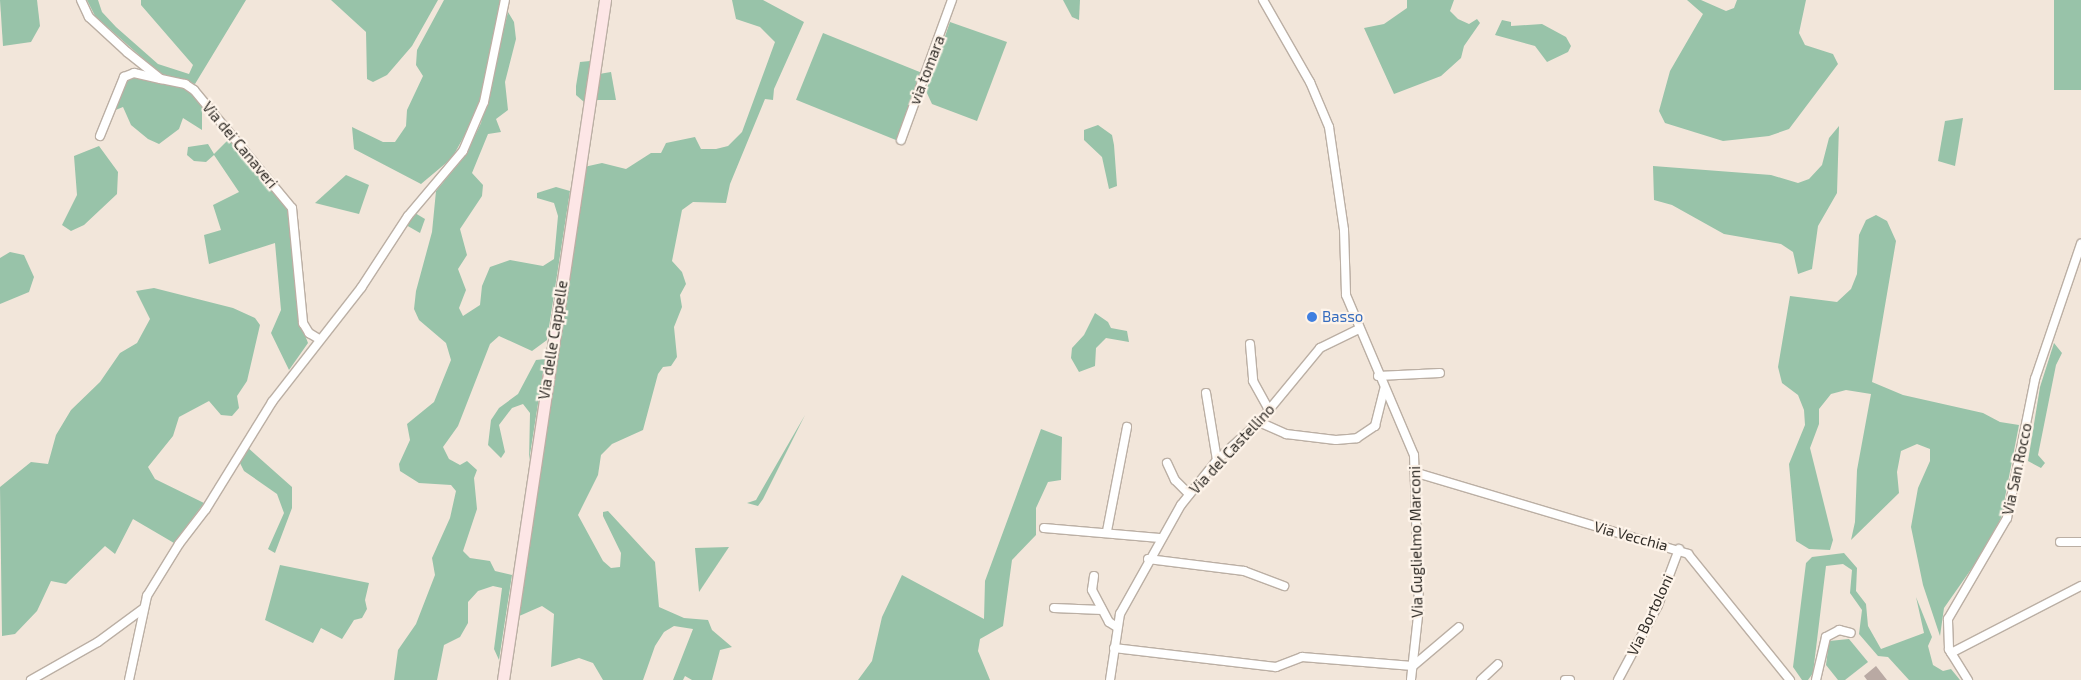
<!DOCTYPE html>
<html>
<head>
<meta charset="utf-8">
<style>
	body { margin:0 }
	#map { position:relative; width:2081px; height:680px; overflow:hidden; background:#f2e6da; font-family:"Exo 2",sans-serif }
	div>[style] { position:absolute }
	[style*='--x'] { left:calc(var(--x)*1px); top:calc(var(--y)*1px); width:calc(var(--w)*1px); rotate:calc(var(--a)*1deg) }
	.green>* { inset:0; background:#98c3a9; transform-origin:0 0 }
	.building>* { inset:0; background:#b9a9a3 }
	.roads { filter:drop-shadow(1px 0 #bbafa4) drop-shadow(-1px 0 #bbafa4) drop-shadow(0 1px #bbafa4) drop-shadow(0 -1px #bbafa4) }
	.minor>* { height:8px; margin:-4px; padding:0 4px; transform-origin:4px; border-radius:4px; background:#fff }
	.secondary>* { height:11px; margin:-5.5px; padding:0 5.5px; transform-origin:5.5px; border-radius:5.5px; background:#fde6e6 }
	.dots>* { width:14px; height:14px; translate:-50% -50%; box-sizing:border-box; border:2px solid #fef4ea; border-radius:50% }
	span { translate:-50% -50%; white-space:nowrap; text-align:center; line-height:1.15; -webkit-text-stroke:4.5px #fef4ea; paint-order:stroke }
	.street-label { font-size:15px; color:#302c27 }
	.shop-label { font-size:15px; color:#366cbe }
	.left { translate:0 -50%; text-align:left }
</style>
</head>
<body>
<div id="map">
	<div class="green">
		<div style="clip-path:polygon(0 0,37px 0,40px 26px,31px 42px,3px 46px)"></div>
		<div style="clip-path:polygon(87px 0,98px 0,102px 12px,116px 27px,158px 64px,189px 74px,193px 65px,141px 5px,141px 0,246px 0,195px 84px,164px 76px,147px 62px,95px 16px)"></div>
		<div style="clip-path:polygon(331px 0,438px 0,412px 46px,387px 75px,373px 82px,367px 79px,366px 32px)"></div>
		<div style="clip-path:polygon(444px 0,500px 0,478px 111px,452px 158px,421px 184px,354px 149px,352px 127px,383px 142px,395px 142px,406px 126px,407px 110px,423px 76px,416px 65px,417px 50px)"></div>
		<div style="clip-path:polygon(732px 0,763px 0,804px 22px,774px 89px,773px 100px,765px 99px,730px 184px,726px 203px,693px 202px,682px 210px,672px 261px,682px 272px,686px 284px,680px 295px,682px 307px,674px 327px,677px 357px,671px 366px,663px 367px,658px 374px,643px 430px,612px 444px,601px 455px,598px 475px,578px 515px,603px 561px,611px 568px,620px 567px,621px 553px,603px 516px,603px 512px,608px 511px,655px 562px,659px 607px,684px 618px,708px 620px,712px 630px,732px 647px,720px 650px,712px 680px,692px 680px,685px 676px,683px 680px,673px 680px,693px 629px,674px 626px,664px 632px,655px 646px,643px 680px,603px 680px,593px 663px,579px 658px,551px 667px,554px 614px,542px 606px,517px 617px,584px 167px,602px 163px,626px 169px,651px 153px,661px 153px,666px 143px,695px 137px,701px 149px,716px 149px,728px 146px,742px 132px,775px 42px,760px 27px,736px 19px)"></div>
		<div style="clip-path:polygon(1063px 0,1080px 0,1079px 20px,1072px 17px)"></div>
		<div style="clip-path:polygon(1407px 0,1454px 0,1450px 11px,1458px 19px,1469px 24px,1477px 19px,1480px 23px,1464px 46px,1461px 58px,1441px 76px,1394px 94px,1364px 28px,1384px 24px,1407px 8px)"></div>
		<div style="clip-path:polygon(1687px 0,1701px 0,1726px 11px,1734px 8px,1737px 0,1806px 0,1799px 33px,1805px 45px,1833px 54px,1838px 64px,1789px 129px,1769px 136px,1723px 141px,1665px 123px,1659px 111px,1670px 71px,1703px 14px)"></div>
		<div style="left:2054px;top:0;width:27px;height:90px"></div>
		<div style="clip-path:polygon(508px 12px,514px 22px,516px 39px,505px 82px,508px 110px,496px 119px,501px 132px,488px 134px,472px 173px,483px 185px,482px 196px,460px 229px,467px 255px,458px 269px,466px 290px,459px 308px,463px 316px,480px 305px,482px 286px,490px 267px,510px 260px,543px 266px,554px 259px,558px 216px,554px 203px,537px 198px,537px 193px,556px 187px,570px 191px,547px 340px,532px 351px,499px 336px,490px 344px,458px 426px,443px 447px,449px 459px,460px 465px,467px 461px,477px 470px,474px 478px,477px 509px,463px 551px,470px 558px,490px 561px,495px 571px,512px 575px,499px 660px,494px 649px,502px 588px,493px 586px,478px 591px,468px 602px,468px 623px,460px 637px,444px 645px,437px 680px,394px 680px,398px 650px,416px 624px,435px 575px,432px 558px,450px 518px,456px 491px,451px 485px,419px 483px,400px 471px,399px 464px,410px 440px,407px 424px,434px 402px,451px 360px,446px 343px,419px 320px,414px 309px,416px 291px,432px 232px,436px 191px,465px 156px,481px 123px)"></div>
		<div style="clip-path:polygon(1502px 20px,1511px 22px,1511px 26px,1542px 24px,1566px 37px,1571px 46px,1568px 52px,1547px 62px,1535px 46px,1495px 35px)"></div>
		<div style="clip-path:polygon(950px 22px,1007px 42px,977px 121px,932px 104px,926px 91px)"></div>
		<div style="left:823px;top:33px;width:109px;height:72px;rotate:22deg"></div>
		<div style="clip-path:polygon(590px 61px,584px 102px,576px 95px,576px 86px,580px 62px)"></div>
		<div style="clip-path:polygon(611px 72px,616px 100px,595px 100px,599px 74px)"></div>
		<div style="clip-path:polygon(134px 76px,179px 86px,193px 94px,202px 103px,202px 130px,183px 118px,179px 129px,159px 144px,148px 139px,131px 125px,123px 107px,113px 111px,126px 81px)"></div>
		<div style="clip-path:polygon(1963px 118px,1955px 166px,1938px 161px,1945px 121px)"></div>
		<div style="clip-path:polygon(1098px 125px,1112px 135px,1114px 145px,1117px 186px,1109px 189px,1102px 157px,1084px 140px,1084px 130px)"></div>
		<div style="clip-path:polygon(1839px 126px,1837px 193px,1818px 226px,1812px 269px,1798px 274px,1793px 252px,1781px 244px,1724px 234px,1672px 205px,1654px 200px,1653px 166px,1771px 175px,1798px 183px,1809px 179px,1822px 165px,1829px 138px)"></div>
		<div style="clip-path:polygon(230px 138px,286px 205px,290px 216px,298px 317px,308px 343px,289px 370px,271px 333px,281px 310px,275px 243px,209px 264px,204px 235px,221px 230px,213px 205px,239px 192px,214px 155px,206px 162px,194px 161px,187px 155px,188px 147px,208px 144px,214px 154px)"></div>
		<div style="clip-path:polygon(99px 146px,118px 172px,117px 194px,84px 225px,71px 231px,62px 225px,77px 195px,74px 156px)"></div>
		<div style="clip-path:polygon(346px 175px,369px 185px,359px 214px,315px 203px)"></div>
		<div style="clip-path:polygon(415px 213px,425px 219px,420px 233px,406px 225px)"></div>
		<div style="clip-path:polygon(1876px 215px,1887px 221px,1896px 241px,1872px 382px,1903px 395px,1983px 413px,2000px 422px,2019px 425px,2001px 518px,1986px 548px,1944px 608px,1940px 636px,1923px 585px,1911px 527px,1918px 488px,1930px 461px,1930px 449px,1917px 444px,1901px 451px,1897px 472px,1899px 493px,1851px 540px,1855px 522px,1857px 470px,1871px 394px,1846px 390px,1831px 394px,1819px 409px,1819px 424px,1810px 448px,1833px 540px,1830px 550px,1809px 549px,1796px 541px,1789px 464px,1805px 425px,1804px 410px,1798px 395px,1782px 383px,1778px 367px,1790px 296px,1837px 302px,1851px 289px,1857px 274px,1859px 235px,1866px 220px)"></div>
		<div style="clip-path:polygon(10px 252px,24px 255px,34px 277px,29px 292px,0 304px,0 258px)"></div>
		<div style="clip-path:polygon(154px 288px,233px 308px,255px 318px,260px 325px,247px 381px,237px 396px,239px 408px,232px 416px,221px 415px,209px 401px,179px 417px,173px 436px,148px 467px,155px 479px,204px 503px,174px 543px,133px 519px,115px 554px,105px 546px,66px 584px,51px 581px,37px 611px,15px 634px,2px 636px,0 487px,31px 462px,48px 464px,56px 435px,71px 410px,100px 382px,120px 353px,137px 343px,150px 319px,136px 291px)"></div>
		<div style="clip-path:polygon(1095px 313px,1108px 322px,1111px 328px,1127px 331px,1129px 342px,1106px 338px,1096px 348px,1095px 366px,1079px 372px,1071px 358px,1072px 348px,1084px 335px)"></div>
		<div style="clip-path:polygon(2054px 343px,2062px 353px,2056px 365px,2038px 455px,2045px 463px,2041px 468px,2028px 461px,2040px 387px)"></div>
		<div style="clip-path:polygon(545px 359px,529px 461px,530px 413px,523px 404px,512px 408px,499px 425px,505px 452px,501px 458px,488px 445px,491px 420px,499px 408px,518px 394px,536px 360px)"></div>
		<div style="clip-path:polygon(805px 415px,763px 499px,758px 506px,747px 503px,756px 500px)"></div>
		<div style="clip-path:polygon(1041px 429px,1062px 437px,1061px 480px,1048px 482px,1036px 508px,1036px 535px,1012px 560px,1003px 626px,980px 639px,978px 651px,990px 680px,858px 680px,872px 661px,882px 617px,902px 575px,984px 619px,985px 581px)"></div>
		<div style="clip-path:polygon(246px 446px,292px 487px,292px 508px,275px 553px,268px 549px,284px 513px,277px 494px,244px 471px,238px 459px)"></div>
		<div style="clip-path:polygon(729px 547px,699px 592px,695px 548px)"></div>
		<div style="clip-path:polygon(1844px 553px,1857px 568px,1856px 591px,1866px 604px,1868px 626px,1881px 649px,1924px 633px,1916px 597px,1932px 637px,1928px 646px,1933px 665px,1943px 671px,1951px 669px,1960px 680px,1909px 680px,1888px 657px,1878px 656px,1859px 634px,1862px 610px,1850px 593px,1852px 570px,1843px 564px,1826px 566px,1813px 673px,1808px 680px,1802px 680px,1793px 667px,1806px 563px,1812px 557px)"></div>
		<div style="clip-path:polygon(280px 565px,369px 583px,365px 600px,367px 609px,362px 618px,354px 620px,342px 639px,321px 628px,313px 643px,265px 620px)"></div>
		<div style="clip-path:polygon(1849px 639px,1868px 662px,1845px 680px,1838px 680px,1826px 665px,1829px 641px)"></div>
	</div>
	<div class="building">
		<div style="clip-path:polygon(1876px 666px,1887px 680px,1867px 680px,1864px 676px)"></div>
	</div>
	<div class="roads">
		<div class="minor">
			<div style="--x:81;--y:0;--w:19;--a:65"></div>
			<div style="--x:89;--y:17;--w:52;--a:42.6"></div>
			<div style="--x:127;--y:52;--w:43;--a:38.5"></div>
			<div style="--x:161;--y:79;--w:25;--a:12"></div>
			<div style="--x:185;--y:84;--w:11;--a:34"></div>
			<div style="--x:194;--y:90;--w:153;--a:50.3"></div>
			<div style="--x:292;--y:208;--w:116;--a:84.5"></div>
			<div style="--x:303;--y:323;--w:12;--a:59"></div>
			<div style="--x:309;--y:333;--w:12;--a:31"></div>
			<div style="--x:1263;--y:0;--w:95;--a:60.2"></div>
			<div style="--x:1310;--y:82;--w:49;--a:67.1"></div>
			<div style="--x:1329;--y:127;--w:104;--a:81.7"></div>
			<div style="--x:1344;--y:230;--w:65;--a:88.2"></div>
			<div style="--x:1346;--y:295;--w:174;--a:67"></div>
			<div style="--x:1414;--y:455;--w:152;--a:88.1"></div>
			<div style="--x:1419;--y:607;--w:73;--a:96.3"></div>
			<div style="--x:100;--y:136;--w:64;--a:-67.9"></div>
			<div style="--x:124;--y:77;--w:11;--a:-22"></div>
			<div style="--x:134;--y:73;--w:28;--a:13"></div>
			<div style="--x:901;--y:140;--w:149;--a:-70"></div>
			<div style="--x:1250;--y:344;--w:37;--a:85"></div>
			<div style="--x:1253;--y:381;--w:33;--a:61"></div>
			<div style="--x:1378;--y:376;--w:62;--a:-2.8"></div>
			<div style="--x:1206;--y:393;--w:68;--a:80.7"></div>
			<div style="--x:1259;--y:422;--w:30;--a:24"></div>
			<div style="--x:1286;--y:434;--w:50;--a:6.8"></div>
			<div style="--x:1336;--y:440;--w:21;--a:-5"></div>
			<div style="--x:1357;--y:438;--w:22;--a:-34"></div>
			<div style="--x:1375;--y:426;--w:38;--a:-76"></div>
			<div style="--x:1167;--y:463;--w:19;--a:65"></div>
			<div style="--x:1175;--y:480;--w:20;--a:45"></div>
			<div style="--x:1417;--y:473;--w:283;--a:16.6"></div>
			<div style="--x:1688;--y:554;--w:162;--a:51"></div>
			<div style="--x:1044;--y:528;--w:116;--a:4.9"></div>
			<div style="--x:1107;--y:531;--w:106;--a:-79.1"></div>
			<div style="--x:2060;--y:542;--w:21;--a:0"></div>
			<div style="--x:1148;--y:559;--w:97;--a:7.1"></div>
			<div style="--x:1244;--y:571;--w:43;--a:20.6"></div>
			<div style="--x:1094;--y:576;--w:14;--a:98"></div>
			<div style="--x:1092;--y:590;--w:36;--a:62"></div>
			<div style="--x:1109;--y:622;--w:9;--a:32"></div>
			<div style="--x:1054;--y:608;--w:48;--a:2.4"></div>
			<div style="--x:1114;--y:648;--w:163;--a:6.7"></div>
			<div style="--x:1276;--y:667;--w:28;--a:-21"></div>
			<div style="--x:1302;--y:657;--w:111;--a:4.6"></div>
			<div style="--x:1413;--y:666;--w:60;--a:-40.3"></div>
			<div style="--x:1951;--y:653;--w:146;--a:-27.3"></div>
			<div style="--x:31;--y:680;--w:77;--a:-29.6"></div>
			<div style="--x:98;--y:642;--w:56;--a:-36.3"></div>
			<div style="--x:129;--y:680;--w:86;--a:-77.9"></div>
			<div style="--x:147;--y:596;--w:61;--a:-58.4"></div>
			<div style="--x:179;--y:544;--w:44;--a:-52.4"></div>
			<div style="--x:206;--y:509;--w:126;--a:-58.3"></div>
			<div style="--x:272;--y:402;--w:145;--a:-52"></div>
			<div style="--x:361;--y:288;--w:86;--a:-56.9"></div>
			<div style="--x:408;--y:216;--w:85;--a:-49.8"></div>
			<div style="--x:463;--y:151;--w:53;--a:-66.8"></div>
			<div style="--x:484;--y:102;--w:104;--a:-78.4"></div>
			<div style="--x:1110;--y:680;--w:67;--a:-81.4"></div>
			<div style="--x:1120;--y:614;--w:125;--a:-60.8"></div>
			<div style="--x:1181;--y:505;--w:58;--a:-51.3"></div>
			<div style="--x:1217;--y:460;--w:57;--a:-42.1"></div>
			<div style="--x:1259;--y:422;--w:96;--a:-50.5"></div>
			<div style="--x:1320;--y:348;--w:43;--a:-26"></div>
			<div style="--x:1481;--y:680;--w:23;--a:-43"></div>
			<div style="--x:1565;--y:680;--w:5;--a:0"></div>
			<div style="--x:1618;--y:680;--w:85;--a:-61.9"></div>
			<div style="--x:1658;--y:605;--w:60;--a:-69.4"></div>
			<div style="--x:1816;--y:680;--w:44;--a:-76.9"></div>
			<div style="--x:1826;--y:637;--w:15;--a:-28"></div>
			<div style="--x:1839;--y:630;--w:12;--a:14"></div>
			<div style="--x:1968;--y:680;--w:36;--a:-122"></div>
			<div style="--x:1949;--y:649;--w:30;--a:-92"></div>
			<div style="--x:1948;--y:619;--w:117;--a:-59.7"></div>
			<div style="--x:2007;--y:518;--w:142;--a:-78.6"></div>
			<div style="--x:2035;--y:379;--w:143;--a:-71.2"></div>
		</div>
		<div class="secondary">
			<div style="--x:503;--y:680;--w:688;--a:-81.47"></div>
		</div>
	</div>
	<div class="dots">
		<div style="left:1312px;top:317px;background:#3f7fe0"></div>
	</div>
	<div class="street-label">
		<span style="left:927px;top:70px;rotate:-69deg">via tomara</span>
		<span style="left:240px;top:145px;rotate:50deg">Via dei Canaveri</span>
		<span style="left:553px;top:340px;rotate:-81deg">Via delle Cappelle</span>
		<span style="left:1232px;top:449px;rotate:-47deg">Via del Castellino</span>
		<span style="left:2017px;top:469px;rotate:-78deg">Via San Rocco</span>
		<span style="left:1631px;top:536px;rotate:15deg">Via Vecchia</span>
		<span style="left:1416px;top:542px;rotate:-91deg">Via Guglielmo Marconi</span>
		<span style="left:1650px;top:615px;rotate:-65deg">Via Bortoloni</span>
	</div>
	<div class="shop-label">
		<span class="left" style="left:1322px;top:317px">Basso</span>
	</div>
</div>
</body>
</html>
